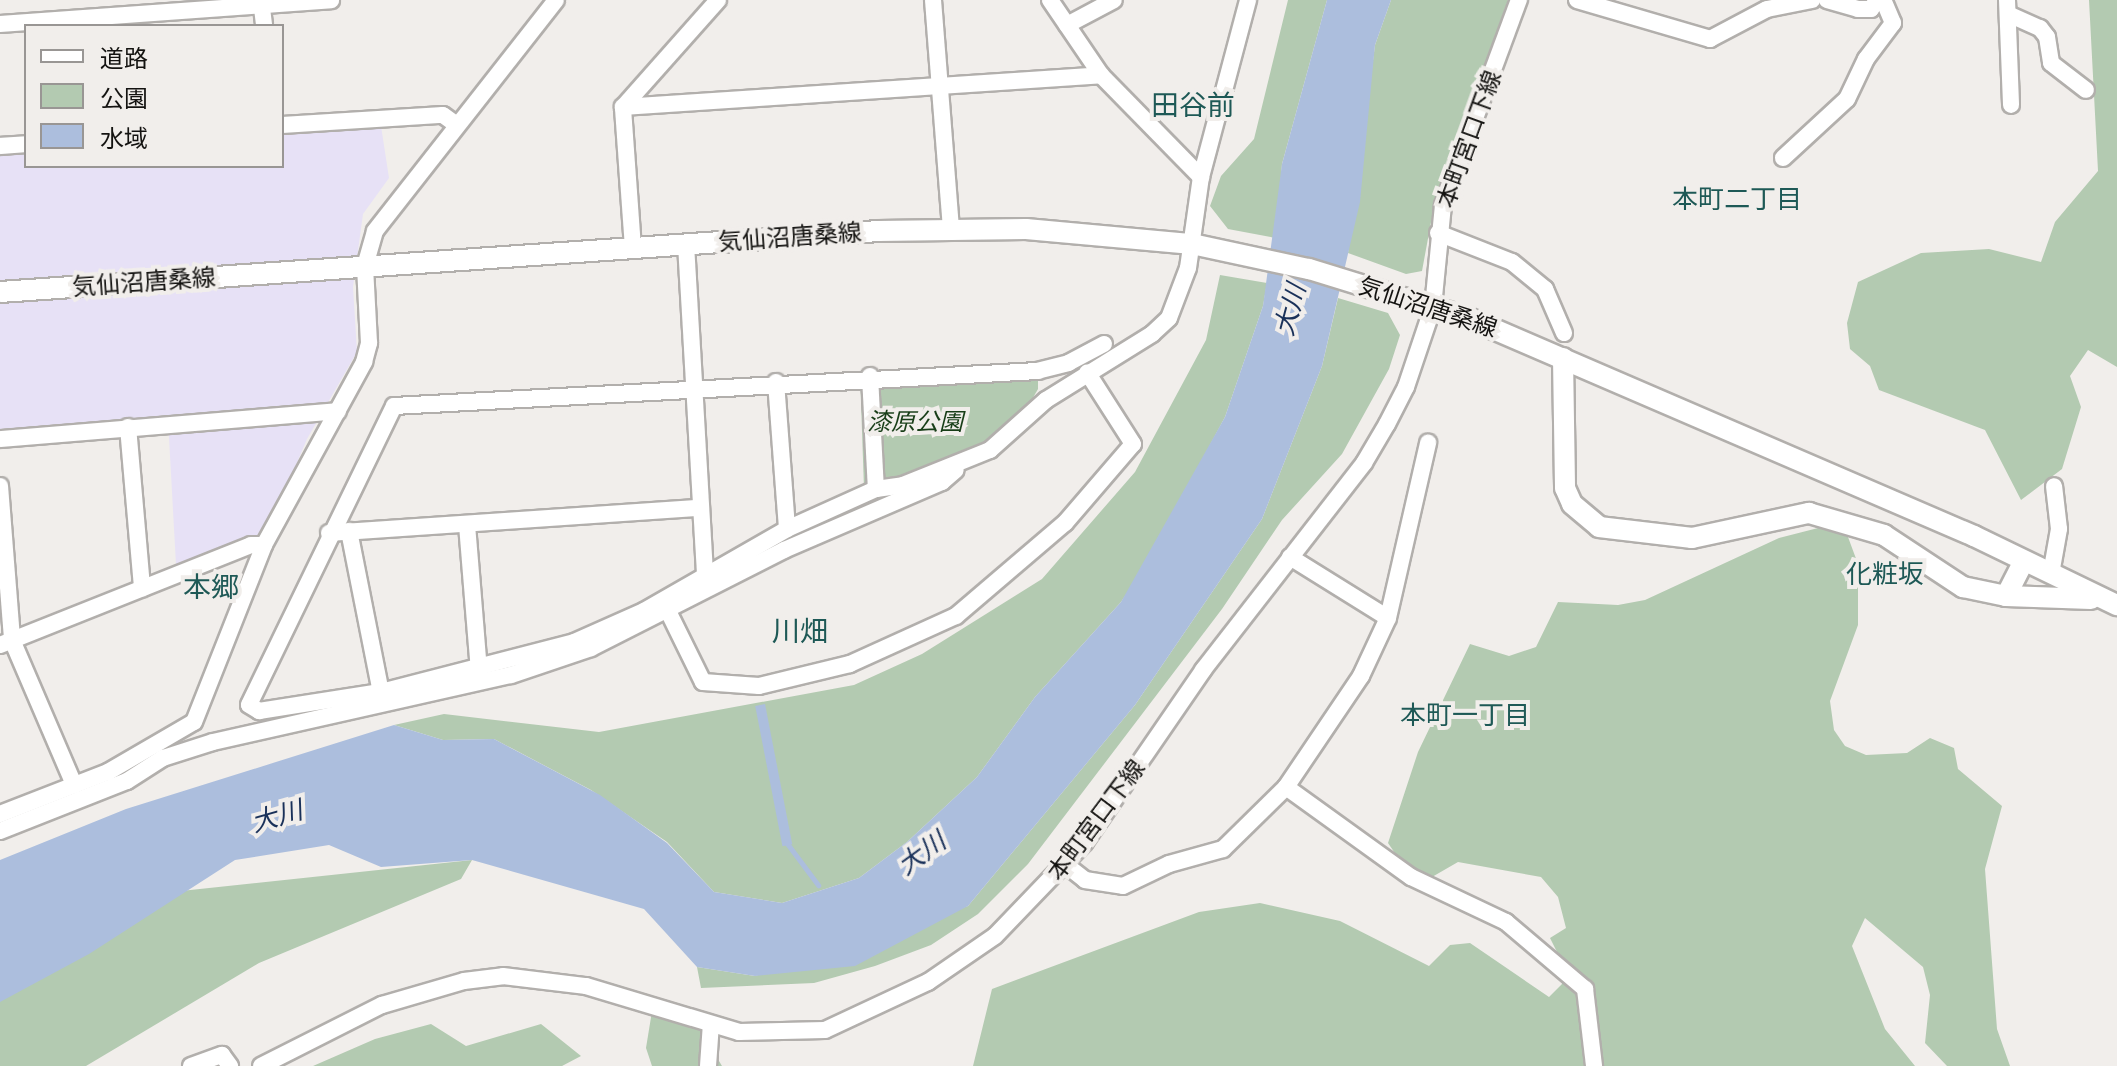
<!DOCTYPE html>
<html>
<head>
<meta charset="utf-8">
<style>
	body { margin:0 }
	#map { position:relative; width:2117px; height:1066px; overflow:hidden; background:#f1eeeb; font-family:"Zilla Slab","Noto Sans JP",serif }
	div>[style] { position:absolute }
	[style*='--x'] { left:calc(var(--x)*1px); top:calc(var(--y)*1px); width:calc(var(--w)*1px); rotate:calc(var(--a)*1deg) }
	.commercial>* { inset:0; background:#e7e1f6 }
	.green>* { inset:0; background:#b3cab1 }
	.water>* { inset:0; background:#acbedd; transform-origin:0 0 }
	.stream>* { height:5px; margin:-2.5px; padding:0 2.5px; transform-origin:2.5px; border-radius:2.5px; background:#acbedd }
	.roads { filter:drop-shadow(2px 0 #b2afac) drop-shadow(-2px 0 #b2afac) drop-shadow(0 2px #b2afac) drop-shadow(0 -2px #b2afac) }
	.minor>* { height:16px; margin:-8px; padding:0 8px; transform-origin:8px; border-radius:8px; background:#fff }
	.major>* { height:20px; margin:-10px; padding:0 10px; transform-origin:10px; border-radius:10px; background:#fff }
	span { translate:-50% -50%; white-space:nowrap; text-align:center; line-height:1.15; -webkit-text-stroke:8px #f1eeeb; paint-order:stroke }
	.street-label { font-size:24px; color:#141311 }
	.park-label { font-size:24px; color:#183e18; font-style:italic }
	.neighbourhood-label { font-size:26px; color:#1e5956 }
	.water-label { font-size:26px; color:#1a3159; font-style:italic }
	.quarter-label { font-size:28px; color:#1e5956 }
	.legend { position:absolute; left:24px; top:24px; width:260px; height:144px; box-sizing:border-box; background:#f1eeeb; border:2px solid #999694; margin:0; padding:10px 14px; list-style:none; font-size:24px; color:#141311 }
	.legend li { display:flex; align-items:center; gap:16px; height:40px }
	.legend b { width:40px; border:2px solid #999694 }
</style>
</head>
<body>
<div id="map">
	<div class="commercial">
		<div style="clip-path:polygon(381px 126px,389px 178px,363px 214px,353px 287px,357px 352px,307px 439px,268px 531px,176px 565px,168px 419px,0 431px,0 153px,26px 151px,26px 166px,282px 166px,282px 133px)"></div>
	</div>
	<div class="green">
		<div style="clip-path:polygon(1288px 0,1327px 0,1282px 164px,1276px 238px,1228px 229px,1210px 206px,1221px 176px,1254px 139px)"></div>
		<div style="clip-path:polygon(1391px 0,1508px 0,1434px 206px,1422px 271px,1406px 274px,1348px 253px,1375px 45px)"></div>
		<div style="clip-path:polygon(2089px 0,2117px 0,2117px 367px,2088px 350px,2070px 376px,2081px 407px,2062px 469px,2021px 500px,1985px 430px,1879px 390px,1870px 366px,1850px 349px,1847px 323px,1858px 282px,1921px 253px,1989px 249px,2041px 262px,2055px 222px,2098px 171px)"></div>
		<div style="clip-path:polygon(1220px 275px,1267px 283px,1263px 306px,1225px 417px,1145px 566px,1121px 602px,1035px 697px,977px 777px,907px 842px,859px 878px,782px 903px,714px 892px,667px 842px,591px 790px,494px 739px,443px 740px,394px 725px,444px 714px,599px 732px,854px 685px,922px 654px,1042px 579px,1135px 472px,1206px 340px)"></div>
		<div style="clip-path:polygon(1338px 298px,1388px 313px,1400px 335px,1389px 369px,1342px 454px,1282px 520px,1222px 609px,1028px 864px,978px 914px,931px 945px,875px 966px,814px 983px,701px 988px,697px 967px,755px 976px,968px 906px,1135px 705px,1262px 519px,1322px 366px)"></div>
		<div style="clip-path:polygon(1016px 363px,1038px 364px,1038px 389px,1026px 410px,974px 459px,864px 488px,860px 374px)"></div>
		<div style="clip-path:polygon(1822px 527px,1848px 537px,1858px 564px,1858px 625px,1830px 701px,1834px 730px,1845px 746px,1866px 755px,1907px 753px,1930px 738px,1954px 748px,1958px 769px,2002px 806px,1985px 869px,1997px 1029px,2010px 1066px,1947px 1066px,1925px 1043px,1930px 995px,1923px 967px,1865px 918px,1852px 946px,1885px 1029px,1915px 1066px,973px 1066px,992px 989px,1199px 912px,1260px 903px,1340px 921px,1429px 966px,1450px 945px,1470px 943px,1549px 997px,1562px 984px,1563px 964px,1550px 938px,1566px 928px,1558px 897px,1541px 877px,1458px 862px,1432px 877px,1403px 865px,1388px 843px,1418px 752px,1470px 644px,1509px 656px,1536px 647px,1558px 602px,1618px 605px,1645px 600px,1779px 538px)"></div>
		<div style="clip-path:polygon(472px 860px,461px 879px,259px 963px,86px 1066px,0 1066px,0 999px,113px 937px,181px 891px)"></div>
		<div style="clip-path:polygon(654px 999px,697px 1024px,722px 1066px,652px 1066px,646px 1048px)"></div>
		<div style="clip-path:polygon(431px 1024px,466px 1046px,541px 1024px,581px 1056px,562px 1066px,313px 1066px,375px 1039px)"></div>
	</div>
	<div class="water">
		<div style="clip-path:polygon(1327px 0,1391px 0,1375px 45px,1360px 202px,1322px 366px,1262px 519px,1135px 705px,968px 906px,855px 966px,755px 976px,697px 967px,644px 909px,472px 860px,381px 867px,329px 845px,235px 860px,89px 954px,0 1002px,0 860px,126px 809px,394px 725px,443px 740px,494px 739px,600px 795px,667px 843px,714px 892px,782px 903px,859px 878px,907px 842px,977px 777px,1035px 697px,1121px 602px,1225px 417px,1263px 306px,1282px 164px)"></div>
		<div style="left:765px;top:704px;width:143px;height:10px;rotate:79deg"></div>
	</div>
	<div class="stream">
		<div style="--x:786;--y:842;--w:54;--a:53.3"></div>
	</div>
	<div class="roads">
		<div class="minor">
			<div style="--x:261;--y:0;--w:26;--a:83"></div>
			<div style="--x:933;--y:0;--w:229;--a:85.5"></div>
			<div style="--x:1050;--y:0;--w:91;--a:55.8"></div>
			<div style="--x:1101;--y:75;--w:143;--a:45.6"></div>
			<div style="--x:1577;--y:0;--w:139;--a:16.3"></div>
			<div style="--x:1710;--y:39;--w:64;--a:-27.8"></div>
			<div style="--x:1767;--y:9;--w:46;--a:-11.3"></div>
			<div style="--x:1827;--y:0;--w:32;--a:16"></div>
			<div style="--x:1858;--y:9;--w:13;--a:0"></div>
			<div style="--x:1871;--y:9;--w:11;--a:-56"></div>
			<div style="--x:2007;--y:0;--w:105;--a:87.8"></div>
			<div style="--x:2008;--y:14;--w:35;--a:24"></div>
			<div style="--x:2040;--y:28;--w:11;--a:52"></div>
			<div style="--x:2047;--y:37;--w:26;--a:81"></div>
			<div style="--x:2051;--y:63;--w:44;--a:37.6"></div>
			<div style="--x:0;--y:24;--w:332;--a:-4.1"></div>
			<div style="--x:1067;--y:25;--w:53;--a:-28"></div>
			<div style="--x:623;--y:107;--w:143;--a:-48.4"></div>
			<div style="--x:282;--y:125;--w:161;--a:-3.6"></div>
			<div style="--x:443;--y:115;--w:17;--a:36"></div>
			<div style="--x:0;--y:146;--w:26;--a:-4"></div>
			<div style="--x:1783;--y:158;--w:87;--a:-42.7"></div>
			<div style="--x:1847;--y:99;--w:44;--a:-64.6"></div>
			<div style="--x:1866;--y:59;--w:45;--a:-53.1"></div>
			<div style="--x:1893;--y:23;--w:25;--a:-113"></div>
			<div style="--x:1438;--y:233;--w:79;--a:21.4"></div>
			<div style="--x:1512;--y:262;--w:43;--a:39.3"></div>
			<div style="--x:1545;--y:289;--w:48;--a:66.6"></div>
			<div style="--x:686;--y:244;--w:331;--a:86.7"></div>
			<div style="--x:633;--y:248;--w:141;--a:-94.1"></div>
			<div style="--x:623;--y:107;--w:479;--a:-3.8"></div>
			<div style="--x:1104;--y:344;--w:40;--a:152"></div>
			<div style="--x:1069;--y:363;--w:32;--a:166"></div>
			<div style="--x:1038;--y:371;--w:645;--a:176.89"></div>
			<div style="--x:394;--y:406;--w:332;--a:115.9"></div>
			<div style="--x:249;--y:705;--w:12;--a:31"></div>
			<div style="--x:259;--y:711;--w:123;--a:-8.9"></div>
			<div style="--x:381;--y:692;--w:199;--a:-14.5"></div>
			<div style="--x:574;--y:642;--w:77;--a:-23.9"></div>
			<div style="--x:644;--y:611;--w:165;--a:-29.8"></div>
			<div style="--x:787;--y:529;--w:98;--a:-24.2"></div>
			<div style="--x:876;--y:489;--w:27;--a:-8"></div>
			<div style="--x:903;--y:485;--w:94;--a:-21.9"></div>
			<div style="--x:990;--y:450;--w:75;--a:-41.8"></div>
			<div style="--x:1046;--y:400;--w:125;--a:-31.9"></div>
			<div style="--x:1152;--y:334;--w:23;--a:-43"></div>
			<div style="--x:1169;--y:318;--w:53;--a:-69.2"></div>
			<div style="--x:1188;--y:268;--w:92;--a:-81.9"></div>
			<div style="--x:1201;--y:177;--w:183;--a:-75.1"></div>
			<div style="--x:870;--y:376;--w:113;--a:87"></div>
			<div style="--x:776;--y:382;--w:147;--a:85.7"></div>
			<div style="--x:128;--y:427;--w:162;--a:85"></div>
			<div style="--x:0;--y:439;--w:339;--a:-4.7"></div>
			<div style="--x:0;--y:486;--w:154;--a:85.5"></div>
			<div style="--x:12;--y:640;--w:158;--a:66.8"></div>
			<div style="--x:467;--y:525;--w:145;--a:85.3"></div>
			<div style="--x:349;--y:531;--w:164;--a:78.8"></div>
			<div style="--x:329;--y:533;--w:371;--a:-3.9"></div>
			<div style="--x:1290;--y:557;--w:115;--a:31.9"></div>
			<div style="--x:1388;--y:618;--w:64;--a:115"></div>
			<div style="--x:1361;--y:676;--w:134;--a:124"></div>
			<div style="--x:1286;--y:787;--w:154;--a:35.8"></div>
			<div style="--x:1411;--y:877;--w:105;--a:25.3"></div>
			<div style="--x:1506;--y:922;--w:104;--a:40.3"></div>
			<div style="--x:1585;--y:989;--w:78;--a:83.3"></div>
			<div style="--x:2051;--y:574;--w:46;--a:-79.9"></div>
			<div style="--x:2059;--y:529;--w:43;--a:-96.6"></div>
			<div style="--x:668;--y:611;--w:79;--a:63.8"></div>
			<div style="--x:703;--y:682;--w:56;--a:4.1"></div>
			<div style="--x:759;--y:686;--w:94;--a:-13.6"></div>
			<div style="--x:850;--y:664;--w:116;--a:-24.4"></div>
			<div style="--x:956;--y:616;--w:143;--a:-40.5"></div>
			<div style="--x:1065;--y:523;--w:104;--a:-49.3"></div>
			<div style="--x:1133;--y:444;--w:85;--a:-122.6"></div>
			<div style="--x:1388;--y:618;--w:180;--a:-77.1"></div>
			<div style="--x:0;--y:645;--w:270;--a:-21.7"></div>
			<div style="--x:251;--y:545;--w:13;--a:0"></div>
			<div style="--x:0;--y:814;--w:116;--a:-21.3"></div>
			<div style="--x:108;--y:772;--w:99;--a:-30.2"></div>
			<div style="--x:194;--y:722;--w:190;--a:-68.4"></div>
			<div style="--x:264;--y:545;--w:209;--a:-61.3"></div>
			<div style="--x:364;--y:362;--w:20;--a:-75"></div>
			<div style="--x:369;--y:343;--w:77;--a:-93"></div>
			<div style="--x:365;--y:266;--w:36;--a:-74"></div>
			<div style="--x:375;--y:231;--w:293;--a:-51.9"></div>
			<div style="--x:0;--y:831;--w:136;--a:-21.5"></div>
			<div style="--x:127;--y:781;--w:43;--a:-32.6"></div>
			<div style="--x:163;--y:758;--w:52;--a:-17.7"></div>
			<div style="--x:213;--y:742;--w:305;--a:-12.7"></div>
			<div style="--x:511;--y:675;--w:84;--a:-18.6"></div>
			<div style="--x:591;--y:648;--w:216;--a:-26.9"></div>
			<div style="--x:784;--y:550;--w:172;--a:-23.3"></div>
			<div style="--x:942;--y:482;--w:18;--a:-41"></div>
			<div style="--x:1066;--y:865;--w:24;--a:38"></div>
			<div style="--x:1085;--y:880;--w:38;--a:9"></div>
			<div style="--x:1123;--y:886;--w:51;--a:-25.6"></div>
			<div style="--x:1169;--y:864;--w:56;--a:-15.5"></div>
			<div style="--x:1223;--y:849;--w:88;--a:-44.5"></div>
			<div style="--x:191;--y:1066;--w:33;--a:-20"></div>
			<div style="--x:222;--y:1055;--w:14;--a:54"></div>
			<div style="--x:261;--y:1066;--w:136;--a:-26.8"></div>
			<div style="--x:382;--y:1005;--w:85;--a:-16.3"></div>
			<div style="--x:464;--y:981;--w:39;--a:-7"></div>
			<div style="--x:503;--y:976;--w:84;--a:6.9"></div>
			<div style="--x:586;--y:986;--w:160;--a:16.7"></div>
			<div style="--x:739;--y:1032;--w:86;--a:-1.3"></div>
			<div style="--x:825;--y:1030;--w:114;--a:-25"></div>
			<div style="--x:928;--y:982;--w:81;--a:-34.5"></div>
			<div style="--x:995;--y:936;--w:130;--a:-46.2"></div>
			<div style="--x:1085;--y:842;--w:209;--a:-55.5"></div>
			<div style="--x:1203;--y:670;--w:262;--a:-52.1"></div>
			<div style="--x:1364;--y:463;--w:45;--a:-59.5"></div>
			<div style="--x:1387;--y:424;--w:42;--a:-62.8"></div>
			<div style="--x:1406;--y:387;--w:84;--a:-71.4"></div>
			<div style="--x:1433;--y:307;--w:102;--a:-84.4"></div>
			<div style="--x:1443;--y:205;--w:219;--a:-69.7"></div>
			<div style="--x:708;--y:1066;--w:39;--a:-86"></div>
		</div>
		<div class="major">
			<div style="--x:0;--y:292;--w:880;--a:-3.97"></div>
			<div style="--x:878;--y:231;--w:148;--a:-0.8"></div>
			<div style="--x:1026;--y:229;--w:167;--a:5.2"></div>
			<div style="--x:1192;--y:244;--w:120;--a:12.1"></div>
			<div style="--x:1309;--y:269;--w:166;--a:17.1"></div>
			<div style="--x:1468;--y:318;--w:551;--a:23.31"></div>
			<div style="--x:1974;--y:536;--w:159;--a:25.8"></div>
			<div style="--x:1563;--y:358;--w:130;--a:89.1"></div>
			<div style="--x:1565;--y:488;--w:17;--a:66"></div>
			<div style="--x:1572;--y:504;--w:35;--a:40"></div>
			<div style="--x:1599;--y:527;--w:94;--a:6.7"></div>
			<div style="--x:1692;--y:538;--w:120;--a:-12.1"></div>
			<div style="--x:1809;--y:513;--w:78;--a:16.3"></div>
			<div style="--x:1884;--y:535;--w:95;--a:33.4"></div>
			<div style="--x:1963;--y:587;--w:44;--a:11.8"></div>
			<div style="--x:2006;--y:596;--w:39;--a:-63"></div>
			<div style="--x:2006;--y:596;--w:85;--a:2"></div>
		</div>
	</div>
	<div class="street-label">
		<span style="left:1469px;top:139px;rotate:-70deg">本町宮口下線</span>
		<span style="left:790px;top:237px;rotate:-4deg">気仙沼唐桑線</span>
		<span style="left:144px;top:282px;rotate:-4deg">気仙沼唐桑線</span>
		<span style="left:1428px;top:307px;rotate:18deg">気仙沼唐桑線</span>
		<span style="left:1096px;top:820px;rotate:-53deg">本町宮口下線</span>
	</div>
	<div class="park-label">
		<span style="left:915px;top:422px">漆原公園</span>
	</div>
	<div class="neighbourhood-label">
		<span style="left:1737px;top:200px">本町二丁目</span>
		<span style="left:1885px;top:575px">化粧坂</span>
		<span style="left:1465px;top:716px">本町一丁目</span>
	</div>
	<div class="water-label">
		<span style="left:1291px;top:310px;rotate:-75deg">大川</span>
		<span style="left:277px;top:817px;rotate:-16deg">大川</span>
		<span style="left:922px;top:854px;rotate:-36deg">大川</span>
	</div>
	<div class="quarter-label">
		<span style="left:1193px;top:106px">田谷前</span>
		<span style="left:211px;top:588px">本郷</span>
		<span style="left:800px;top:632px">川畑</span>
	</div>
	<ul class="legend">
	<li><b style="height:10px;background:#fff"></b>道路</li>
	<li><b style="height:22px;background:#b3cab1"></b>公園</li>
	<li><b style="height:22px;background:#acbedd"></b>水域</li>
	</ul>
</div>
</body>
</html>
